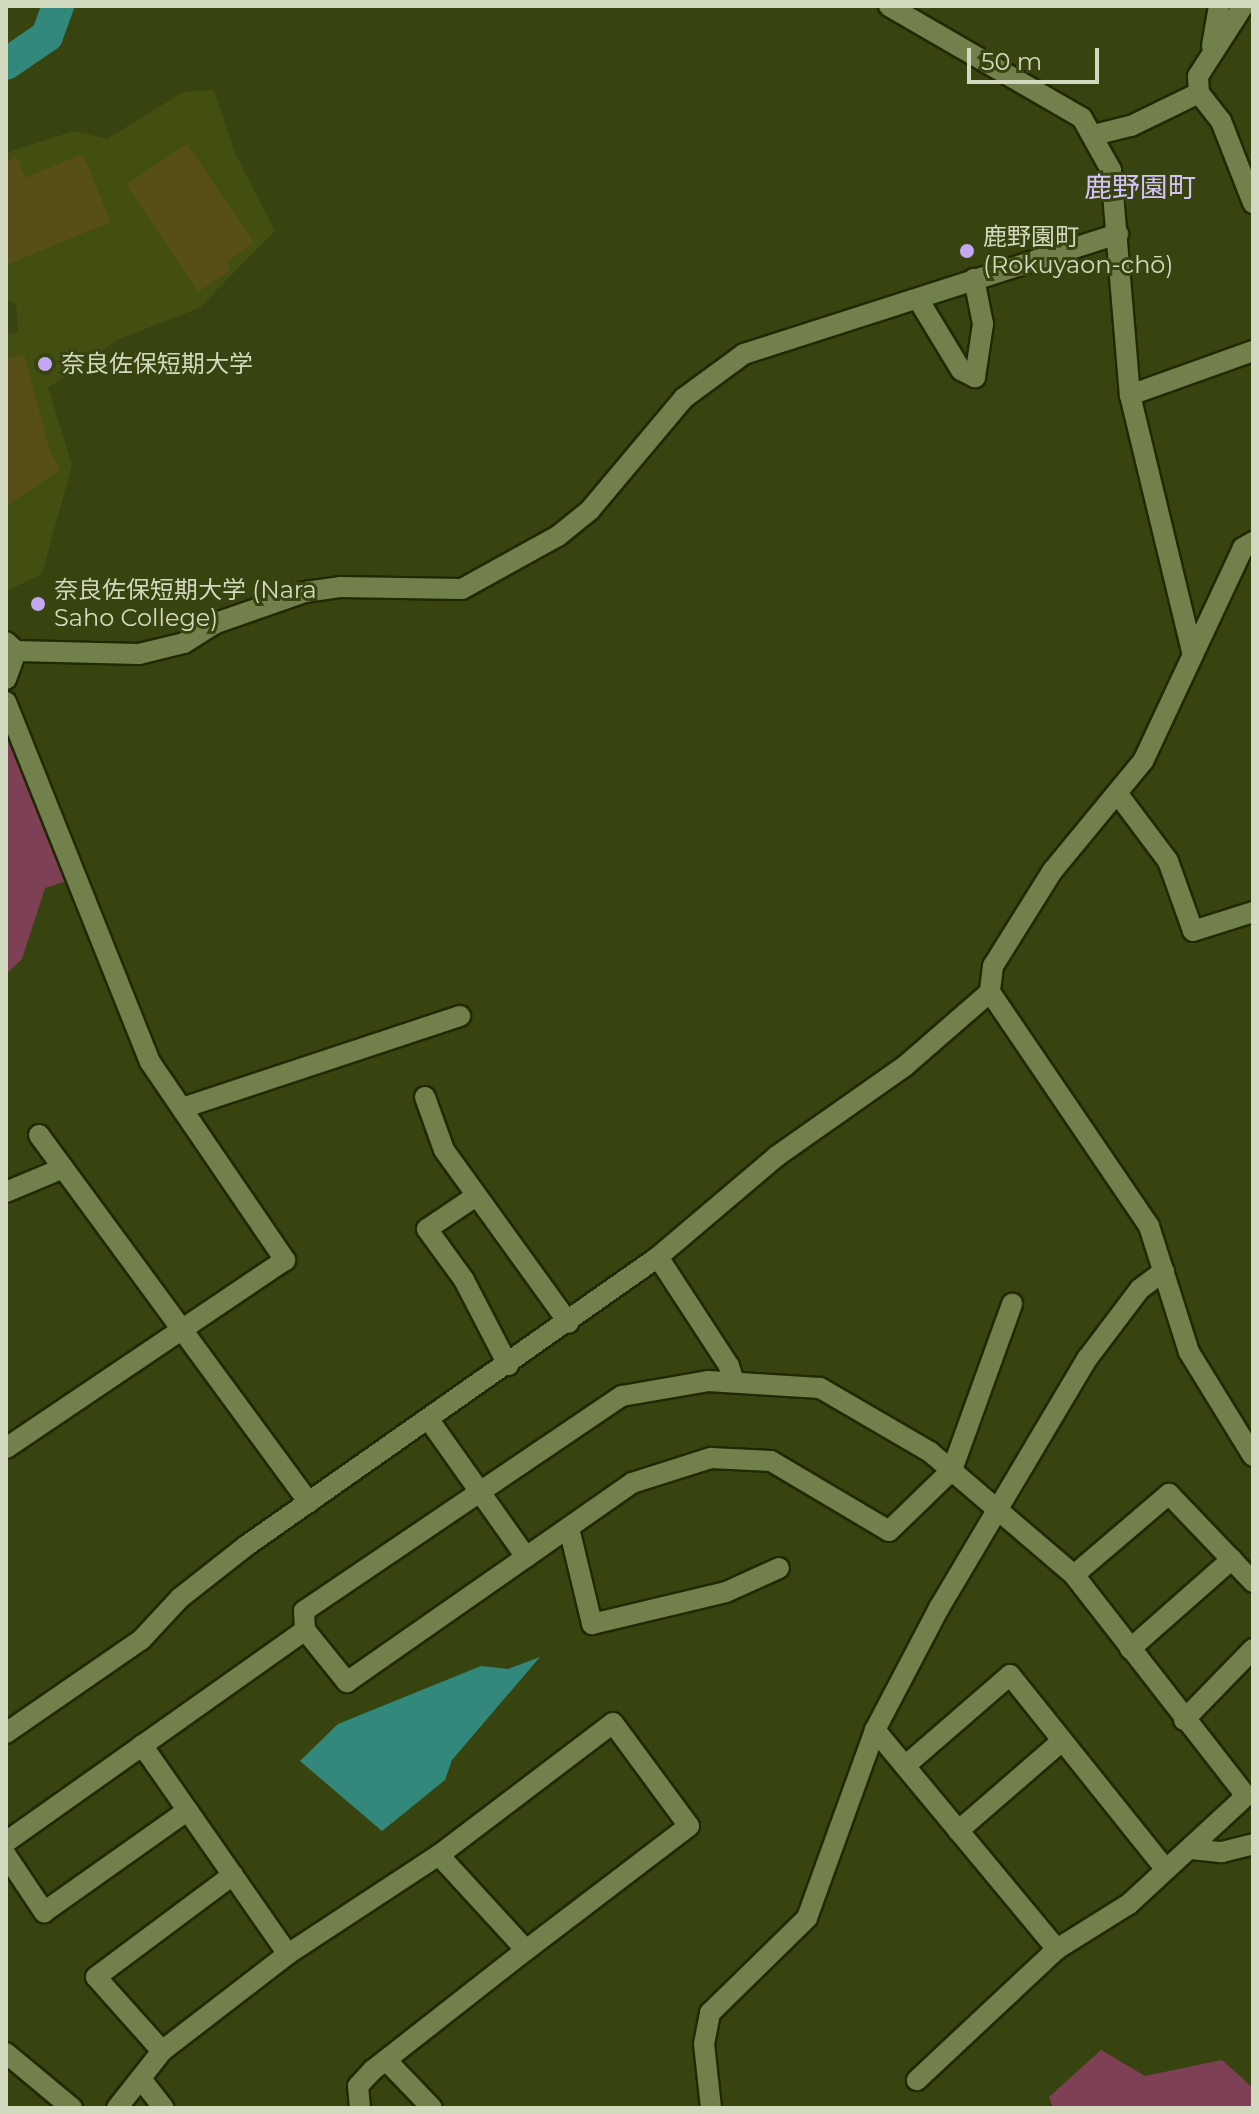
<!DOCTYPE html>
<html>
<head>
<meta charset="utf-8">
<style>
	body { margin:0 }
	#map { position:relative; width:1259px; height:2114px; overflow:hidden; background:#38440f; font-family:Montserrat,"Noto Sans JP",sans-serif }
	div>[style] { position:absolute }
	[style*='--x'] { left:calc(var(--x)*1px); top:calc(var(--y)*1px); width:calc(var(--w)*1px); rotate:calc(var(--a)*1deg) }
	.built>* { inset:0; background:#424f11 }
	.green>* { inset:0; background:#7d4054 }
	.water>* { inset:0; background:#32887b }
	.river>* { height:32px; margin:-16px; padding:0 16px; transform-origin:16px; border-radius:16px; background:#32887b }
	.building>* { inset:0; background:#574f17 }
	.roads { filter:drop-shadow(2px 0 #212902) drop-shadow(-2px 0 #212902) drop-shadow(0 2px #212902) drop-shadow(0 -2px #212902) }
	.street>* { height:20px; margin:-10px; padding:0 10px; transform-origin:10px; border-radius:10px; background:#72804c }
	.secondary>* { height:20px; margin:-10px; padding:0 10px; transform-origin:10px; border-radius:10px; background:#72804c }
	.dots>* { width:22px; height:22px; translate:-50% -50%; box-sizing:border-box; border:4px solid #38440f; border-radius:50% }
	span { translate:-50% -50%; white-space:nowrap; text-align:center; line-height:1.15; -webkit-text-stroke:6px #38440f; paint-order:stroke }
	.poi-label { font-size:24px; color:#d1d9be }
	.left { translate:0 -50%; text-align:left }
	.quarter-label { font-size:28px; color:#d6c2fb }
	.frame { position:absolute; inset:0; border:8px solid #d1d9be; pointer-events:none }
	.scale { position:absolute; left:967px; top:48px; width:132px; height:36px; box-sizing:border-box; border:4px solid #d1d9be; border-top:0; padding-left:10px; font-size:24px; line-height:28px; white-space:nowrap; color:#d1d9be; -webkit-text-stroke:6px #38440f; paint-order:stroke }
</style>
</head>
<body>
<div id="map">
	<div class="built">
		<div style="clip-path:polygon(214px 90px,235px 153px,275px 231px,199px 308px,119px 339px,48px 388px,72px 465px,42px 574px,6px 591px,6px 335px,18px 332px,16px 304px,6px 299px,6px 153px,74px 131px,107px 139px,183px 92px)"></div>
	</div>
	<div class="green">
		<div style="clip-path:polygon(6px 715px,70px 880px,45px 888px,22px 959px,6px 974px)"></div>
		<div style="clip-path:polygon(1101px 2050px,1145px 2076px,1222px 2060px,1253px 2088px,1253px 2108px,1053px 2108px,1049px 2097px)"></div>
	</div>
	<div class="water">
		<div style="clip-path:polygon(540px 1657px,452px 1760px,445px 1780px,382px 1831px,300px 1761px,338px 1724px,481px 1666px,508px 1669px)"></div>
	</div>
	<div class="river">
		<div style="--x:6;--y:64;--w:50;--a:-34.3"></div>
		<div style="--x:47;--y:36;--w:32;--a:-70"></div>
	</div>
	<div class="building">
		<div style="clip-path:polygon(187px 144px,254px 243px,226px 262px,231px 270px,198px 292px,126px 185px)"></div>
		<div style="clip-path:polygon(83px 154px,111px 222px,6px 265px,6px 161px,17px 157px,25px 178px)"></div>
		<div style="clip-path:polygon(24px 354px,50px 451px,61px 469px,6px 506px,6px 359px)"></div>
	</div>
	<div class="roads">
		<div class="street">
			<div style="--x:889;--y:6;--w:223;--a:30.1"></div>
			<div style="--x:1082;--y:118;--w:60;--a:60.9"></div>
			<div style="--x:1111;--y:170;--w:226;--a:85.2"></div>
			<div style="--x:1130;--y:395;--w:263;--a:76.4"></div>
			<div style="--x:1243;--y:6;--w:83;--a:122.7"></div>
			<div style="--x:1198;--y:76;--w:17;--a:87"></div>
			<div style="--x:1199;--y:93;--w:36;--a:52"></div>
			<div style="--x:1221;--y:121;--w:88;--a:68.7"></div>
			<div style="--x:1212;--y:46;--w:41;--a:-80.1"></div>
			<div style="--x:1094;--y:135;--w:38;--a:-14"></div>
			<div style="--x:1131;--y:126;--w:76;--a:-25.9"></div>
			<div style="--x:918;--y:299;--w:83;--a:58.8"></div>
			<div style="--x:961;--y:370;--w:16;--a:27"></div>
			<div style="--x:975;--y:377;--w:54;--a:-81.4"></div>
			<div style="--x:983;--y:324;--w:46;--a:-101.3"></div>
			<div style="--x:1130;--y:395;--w:131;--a:-19.7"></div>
			<div style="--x:1253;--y:542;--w:12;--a:149"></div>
			<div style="--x:1243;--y:548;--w:235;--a:115.1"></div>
			<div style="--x:1143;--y:761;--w:141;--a:129.5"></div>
			<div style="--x:1053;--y:870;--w:113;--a:122"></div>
			<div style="--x:993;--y:966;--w:26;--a:97"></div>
			<div style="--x:990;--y:992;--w:283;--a:55.8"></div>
			<div style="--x:1149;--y:1226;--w:132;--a:72.4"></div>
			<div style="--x:1189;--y:1352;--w:122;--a:58.4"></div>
			<div style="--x:6;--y:679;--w:30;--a:-70"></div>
			<div style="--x:6;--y:702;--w:388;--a:68.2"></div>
			<div style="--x:150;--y:1062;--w:240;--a:55.7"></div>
			<div style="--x:285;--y:1260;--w:336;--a:146"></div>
			<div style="--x:1117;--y:793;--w:85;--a:53.1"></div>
			<div style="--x:1168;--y:861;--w:74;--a:70.3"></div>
			<div style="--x:1193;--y:931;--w:63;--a:-17.6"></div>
			<div style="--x:425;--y:1097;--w:56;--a:70.3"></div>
			<div style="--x:444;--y:1150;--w:213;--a:54.2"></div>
			<div style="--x:182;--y:1108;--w:293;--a:-18.3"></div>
			<div style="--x:39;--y:1135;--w:456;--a:53.7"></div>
			<div style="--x:6;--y:1192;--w:62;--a:-22.8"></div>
			<div style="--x:476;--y:1196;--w:59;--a:146"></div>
			<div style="--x:427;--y:1229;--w:63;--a:54"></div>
			<div style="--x:464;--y:1280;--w:96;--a:62.6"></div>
			<div style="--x:658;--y:1257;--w:130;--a:56.9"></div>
			<div style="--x:729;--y:1366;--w:17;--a:73"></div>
			<div style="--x:429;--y:1420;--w:168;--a:54.7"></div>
			<div style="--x:569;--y:1528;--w:99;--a:76.5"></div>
			<div style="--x:592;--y:1624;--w:138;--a:-13.4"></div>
			<div style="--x:726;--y:1592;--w:58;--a:-24.4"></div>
			<div style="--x:1074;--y:1575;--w:125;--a:-40.5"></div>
			<div style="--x:1169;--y:1494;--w:122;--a:46.3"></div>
			<div style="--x:305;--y:1630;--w:19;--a:-93"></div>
			<div style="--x:304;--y:1611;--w:384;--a:-34.1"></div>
			<div style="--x:622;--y:1396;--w:87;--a:-9.9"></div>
			<div style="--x:708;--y:1381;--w:112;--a:3.6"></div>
			<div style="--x:820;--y:1388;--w:127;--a:30.2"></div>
			<div style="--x:930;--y:1452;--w:189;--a:40.5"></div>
			<div style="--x:1074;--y:1575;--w:280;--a:52.1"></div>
			<div style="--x:1246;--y:1796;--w:159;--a:137.3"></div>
			<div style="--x:1129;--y:1904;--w:85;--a:148"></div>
			<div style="--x:1057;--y:1949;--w:192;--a:136.9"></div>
			<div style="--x:1130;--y:1649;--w:136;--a:-41.4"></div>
			<div style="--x:1184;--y:1720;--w:99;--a:-45.8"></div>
			<div style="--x:875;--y:1730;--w:285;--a:50.3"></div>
			<div style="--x:142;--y:1745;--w:255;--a:55.1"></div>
			<div style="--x:905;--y:1766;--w:139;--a:-40.9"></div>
			<div style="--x:1010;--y:1675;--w:246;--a:51.3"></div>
			<div style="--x:958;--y:1831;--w:138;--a:-40.9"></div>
			<div style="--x:6;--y:1842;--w:367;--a:-35.3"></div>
			<div style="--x:305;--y:1630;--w:67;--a:51.1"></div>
			<div style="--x:347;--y:1682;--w:348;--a:-34.9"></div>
			<div style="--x:632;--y:1483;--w:83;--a:-17.6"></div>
			<div style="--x:711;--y:1458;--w:60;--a:2.9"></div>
			<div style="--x:771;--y:1461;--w:137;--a:30.7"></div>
			<div style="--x:889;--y:1531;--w:88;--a:-44.1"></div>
			<div style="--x:952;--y:1470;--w:177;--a:-70.1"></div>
			<div style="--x:1191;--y:1849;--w:31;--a:6"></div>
			<div style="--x:1222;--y:1852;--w:32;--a:-14"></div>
			<div style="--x:6;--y:1855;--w:69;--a:56.3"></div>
			<div style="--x:44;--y:1912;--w:176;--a:-35.3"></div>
			<div style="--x:162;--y:2051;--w:99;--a:-131.7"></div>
			<div style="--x:96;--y:1977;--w:171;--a:-36.7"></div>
			<div style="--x:386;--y:2060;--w:66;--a:46.2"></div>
			<div style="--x:141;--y:2079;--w:37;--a:52"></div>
			<div style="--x:117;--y:2108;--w:73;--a:-51.7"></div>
			<div style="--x:162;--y:2051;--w:159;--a:-37.6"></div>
			<div style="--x:288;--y:1954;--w:181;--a:-33.3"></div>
			<div style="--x:439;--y:1855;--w:218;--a:-37.2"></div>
			<div style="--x:613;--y:1723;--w:128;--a:53.6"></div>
			<div style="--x:689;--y:1826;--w:205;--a:142.7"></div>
			<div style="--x:526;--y:1950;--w:129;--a:-132.5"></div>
			<div style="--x:360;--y:2108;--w:22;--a:-95"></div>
			<div style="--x:358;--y:2086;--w:22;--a:-47"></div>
			<div style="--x:373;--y:2070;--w:194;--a:-38.1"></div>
			<div style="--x:711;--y:2108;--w:64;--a:-96.2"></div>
			<div style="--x:704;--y:2044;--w:32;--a:-79"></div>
			<div style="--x:710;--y:2013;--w:136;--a:-44.4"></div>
			<div style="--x:807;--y:1918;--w:200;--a:-70.1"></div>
			<div style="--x:875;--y:1730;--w:138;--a:-62.3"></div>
			<div style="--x:939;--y:1608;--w:290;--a:-59.3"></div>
			<div style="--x:1087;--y:1359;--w:88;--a:-52.9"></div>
			<div style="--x:1140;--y:1289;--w:30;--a:-37"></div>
		</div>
		<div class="secondary">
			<div style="--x:6;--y:642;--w:13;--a:42"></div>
			<div style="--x:16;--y:651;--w:123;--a:1.4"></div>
			<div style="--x:139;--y:654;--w:46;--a:-13.7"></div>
			<div style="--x:184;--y:643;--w:38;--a:-32"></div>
			<div style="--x:216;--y:623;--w:94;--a:-19.2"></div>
			<div style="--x:305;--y:592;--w:35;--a:-8"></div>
			<div style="--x:340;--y:587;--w:122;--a:0.9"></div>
			<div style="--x:462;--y:589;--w:110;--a:-28.9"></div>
			<div style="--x:558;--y:536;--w:41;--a:-39.1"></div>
			<div style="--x:590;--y:510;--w:146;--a:-50"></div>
			<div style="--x:684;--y:398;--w:74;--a:-36.3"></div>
			<div style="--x:744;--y:354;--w:393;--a:-17.8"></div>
			<div style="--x:6;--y:1733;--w:164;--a:-34.6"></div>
			<div style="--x:141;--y:1640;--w:57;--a:-47.1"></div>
			<div style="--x:180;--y:1598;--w:84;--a:-38.2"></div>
			<div style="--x:246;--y:1546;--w:503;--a:-35.05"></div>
			<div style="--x:658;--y:1257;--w:156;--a:-40.3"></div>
			<div style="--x:777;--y:1156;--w:156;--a:-35.1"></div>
			<div style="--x:905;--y:1066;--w:113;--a:-41"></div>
			<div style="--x:6;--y:2053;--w:86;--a:39.8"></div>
		</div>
	</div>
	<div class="dots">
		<div style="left:967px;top:251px;background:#c3a7f2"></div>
		<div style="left:45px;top:364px;background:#c3a7f2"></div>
		<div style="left:38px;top:604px;background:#c3a7f2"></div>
	</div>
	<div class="poi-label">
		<span class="left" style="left:983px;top:251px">鹿野園町<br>(Rokuyaon-chō)</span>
		<span class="left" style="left:61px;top:364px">奈良佐保短期大学</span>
		<span class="left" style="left:54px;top:604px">奈良佐保短期大学 (Nara<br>Saho College)</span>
	</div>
	<div class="quarter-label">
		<span style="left:1140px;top:187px">鹿野園町</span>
	</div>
	<div class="frame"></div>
	<div class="scale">50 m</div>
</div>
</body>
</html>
